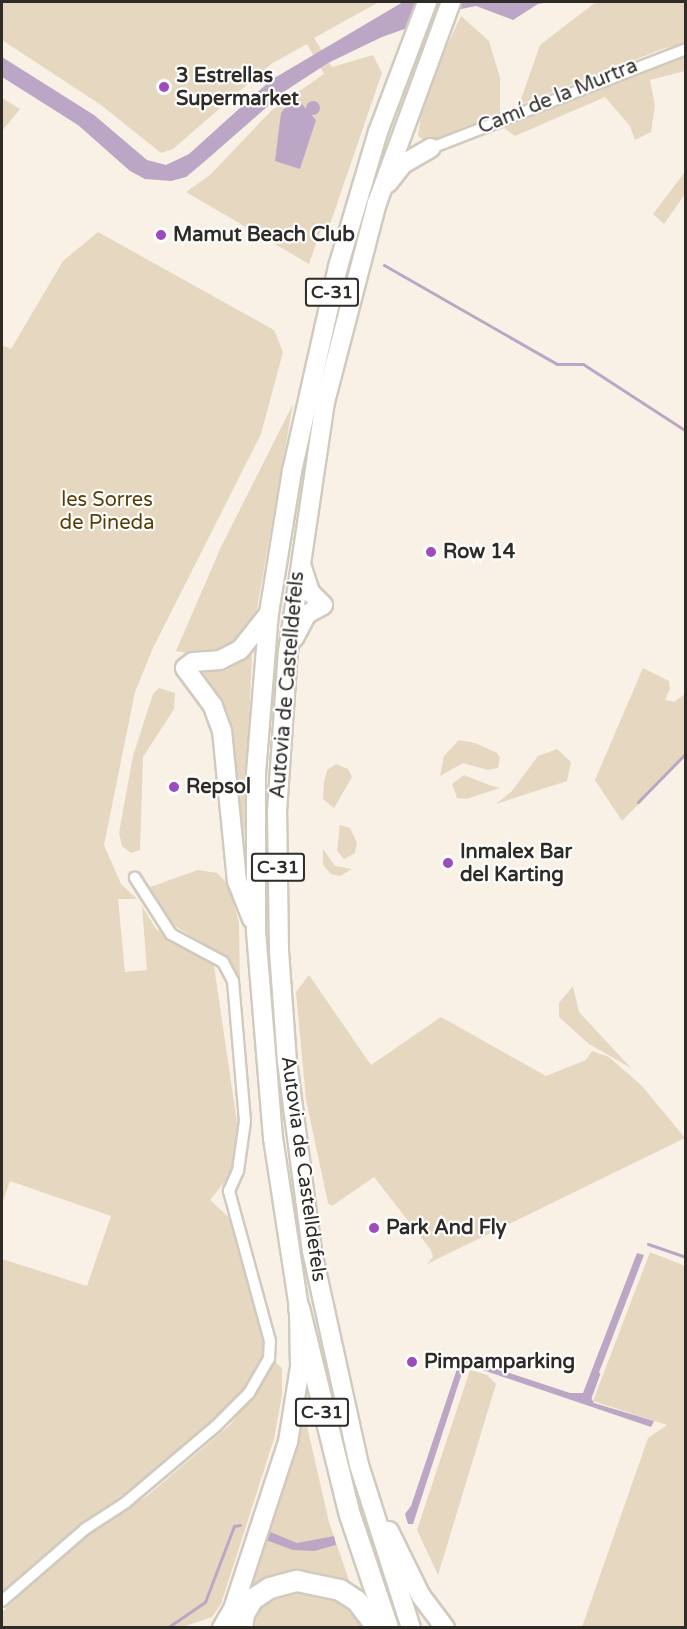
<!DOCTYPE html>
<html>
<head>
<meta charset="utf-8">
<style>
	body { margin:0 }
	#map { position:relative; width:687px; height:1629px; overflow:hidden; background:#f9f1e5; font-family:"Varela Round",sans-serif }
	div>[style] { position:absolute }
	[style*='--x'] { left:calc(var(--x)*1px); top:calc(var(--y)*1px); width:calc(var(--w)*1px); rotate:calc(var(--a)*1deg) }
	.green>* { inset:0; background:#e6d7c0 }
	.water>* { inset:0; background:#bba7c5 }
	.round { border-radius:50% }
	.stream>* { height:3px; margin:-1.5px; padding:0 1.5px; transform-origin:1.5px; border-radius:1.5px; background:#bba7c5 }
	.roads { filter:drop-shadow(2px 0 #d1cabe) drop-shadow(-2px 0 #d1cabe) drop-shadow(0 2px #d1cabe) drop-shadow(0 -2px #d1cabe) }
	.minor>* { height:10px; margin:-5px; padding:0 5px; transform-origin:5px; border-radius:5px; background:#fff }
	.trunk>* { height:18px; margin:-9px; padding:0 9px; transform-origin:9px; border-radius:9px; background:#fff }
	.motorway>* { height:20px; margin:-10px; padding:0 10px; transform-origin:10px; border-radius:10px; background:#fff }
	.dots>* { width:16px; height:16px; translate:-50% -50%; box-sizing:border-box; border:3px solid #fff; border-radius:50% }
	span { translate:-50% -50%; white-space:nowrap; text-align:center; line-height:1.15; -webkit-text-stroke:4.5px #fff; paint-order:stroke }
	.shield-label span { padding:2px 4px; background:#fff; border:2px solid; border-radius:4px; -webkit-text-stroke-width:0 }
	.shield-label { font-size:18px; color:#2f2c28; font-weight:700 }
	.poi-label { font-size:20px; color:#2f2c28; font-weight:700 }
	.left { translate:0 -50%; text-align:left }
	.street-label { font-size:20px; color:#2f2c28 }
	.park-label { font-size:20px; color:#593d04 }
	.frame { position:absolute; inset:0; border:3px solid #2f2c28; pointer-events:none }
</style>
</head>
<body>
<div id="map">
	<div class="green">
		<div style="clip-path:polygon(2px 2px,379px 2px,314px 38px,332px 67px,373px 55px,382px 73px,330px 224px,322px 227px,309px 264px,186px 192px,210px 175px,272px 110px,324px 74px,307px 44px,271px 64px,173px 149px,161px 153px,101px 105px,2px 40px)"></div>
		<div style="clip-path:polygon(596px 2px,685px 2px,685px 44px,665px 48px,519px 105px,540px 45px)"></div>
		<div style="clip-path:polygon(461px 16px,489px 41px,500px 78px,500px 115px,426px 142px,418px 136px,421px 115px,436px 70px)"></div>
		<div style="clip-path:polygon(685px 57px,685px 71px,650px 80px,655px 106px,651px 132px,635px 140px,630px 126px,605px 97px,515px 136px,504px 128px)"></div>
		<div style="clip-path:polygon(2px 98px,20px 109px,2px 131px)"></div>
		<div style="clip-path:polygon(685px 172px,685px 194px,664px 224px,653px 214px)"></div>
		<div style="clip-path:polygon(98px 232px,274px 330px,283px 352px,261px 434px,153px 648px,135px 692px,104px 845px,121px 884px,137px 899px,118px 899px,125px 972px,147px 970px,142px 906px,156px 929px,214px 966px,238px 1129px,231px 1174px,210px 1200px,234px 1222px,267px 1345px,245px 1392px,178px 1455px,127px 1498px,37px 1563px,2px 1597px,2px 1259px,87px 1286px,111px 1216px,10px 1181px,2px 1204px,2px 345px,11px 349px,63px 261px)"></div>
		<div style="clip-path:polygon(293px 404px,255px 620px,241px 641px,222px 653px,200px 655px,176px 651px,221px 547px)"></div>
		<div style="clip-path:polygon(252px 654px,243px 874px,220px 702px,203px 671px,226px 671px)"></div>
		<div style="clip-path:polygon(643px 668px,669px 681px,670px 689px,665px 700px,674px 702px,685px 694px,685px 757px,622px 821px,595px 780px)"></div>
		<div style="clip-path:polygon(159px 688px,175px 693px,174px 709px,143px 757px,140px 850px,131px 853px,122px 846px,119px 833px,133px 756px,153px 694px)"></div>
		<div style="clip-path:polygon(459px 740px,475px 743px,497px 753px,500px 758px,498px 768px,488px 770px,463px 763px,440px 776px,444px 756px)"></div>
		<div style="clip-path:polygon(557px 749px,571px 762px,567px 781px,496px 804px,512px 791px,538px 756px)"></div>
		<div style="clip-path:polygon(336px 764px,348px 769px,352px 777px,334px 808px,323px 799px,324px 783px,327px 770px)"></div>
		<div style="clip-path:polygon(464px 775px,489px 785px,500px 788px,466px 799px,457px 798px,452px 784px)"></div>
		<div style="clip-path:polygon(340px 825px,350px 828px,357px 843px,355px 853px,344px 859px,337px 851px)"></div>
		<div style="clip-path:polygon(323px 849px,335px 866px,352px 869px,340px 876px,331px 874px,323px 865px)"></div>
		<div style="clip-path:polygon(198px 870px,217px 873px,229px 885px,239px 923px,240px 985px,227px 958px,167px 921px,150px 887px)"></div>
		<div style="clip-path:polygon(309px 975px,371px 1065px,441px 1017px,546px 1076px,586px 1060px,592px 1051px,609px 1057px,642px 1086px,685px 1138px,427px 1264px,433px 1257px,431px 1250px,374px 1177px,332px 1206px,328px 1203px,306px 1100px,296px 992px)"></div>
		<div style="clip-path:polygon(573px 986px,579px 1012px,631px 1068px,589px 1044px,559px 1017px,559px 1003px)"></div>
		<div style="clip-path:polygon(650px 1252px,685px 1266px,685px 1627px,582px 1627px,648px 1438px,667px 1425px,593px 1401px)"></div>
		<div style="clip-path:polygon(273px 1360px,282px 1368px,282px 1395px,274px 1439px,221px 1604px,212px 1617px,183px 1627px,2px 1628px,2px 1612px,82px 1539px,147px 1496px,229px 1426px,259px 1389px)"></div>
		<div style="clip-path:polygon(470px 1370px,487px 1375px,496px 1384px,438px 1575px,417px 1530px)"></div>
		<div style="clip-path:polygon(304px 1413px,329px 1522px,352px 1589px,321px 1574px,291px 1573px,271px 1577px,243px 1600px)"></div>
		<div style="clip-path:polygon(305px 1592px,324px 1594px,349px 1609px,366px 1627px,253px 1628px,259px 1609px,274px 1599px)"></div>
	</div>
	<div class="water">
		<div style="clip-path:polygon(403px 2px,550px 2px,538px 4px,513px 20px,476px 6px,461px 9px,382px 37px,328px 63px,285px 91px,204px 162px,186px 177px,171px 181px,145px 179px,130px 171px,78px 125px,2px 77px,2px 57px,94px 115px,147px 160px,166px 165px,189px 154px,271px 80px)"></div>
		<div style="clip-path:polygon(291px 100px,301px 103px,316px 120px,300px 169px,275px 161px,281px 113px)"></div>
		<div class="round" style="left:306px;top:101px;width:14px;height:14px"></div>
		<div style="clip-path:polygon(637px 1253px,644px 1255px,590px 1396px,594px 1403px,654px 1421px,651px 1427px,468px 1365px,463px 1370px,413px 1524px,408px 1524px,405px 1514px,411px 1506px,461px 1357px,570px 1393px,583px 1393px)"></div>
		<div style="clip-path:polygon(268px 1531px,297px 1543px,334px 1536px,336px 1545px,314px 1551px,293px 1550px,266px 1540px)"></div>
	</div>
	<div class="stream">
		<div style="--x:384;--y:265;--w:199;--a:29.8"></div>
		<div style="--x:557;--y:364;--w:26;--a:0"></div>
		<div style="--x:583;--y:364;--w:123;--a:33"></div>
		<div style="--x:638;--y:802;--w:69;--a:-45.6"></div>
		<div style="--x:648;--y:1244;--w:40;--a:18.9"></div>
		<div style="--x:589;--y:1399;--w:27;--a:-70"></div>
		<div style="--x:167;--y:1628;--w:46;--a:-34.4"></div>
		<div style="--x:205;--y:1602;--w:81;--a:-69.1"></div>
		<div style="--x:234;--y:1526;--w:6;--a:-9"></div>
	</div>
	<div class="roads">
		<div class="minor">
			<div style="--x:431;--y:148;--w:274;--a:-21.2"></div>
			<div style="--x:2;--y:1601;--w:110;--a:-40.9"></div>
			<div style="--x:85;--y:1529;--w:48;--a:-33"></div>
			<div style="--x:125;--y:1503;--w:119;--a:-40.2"></div>
			<div style="--x:216;--y:1426;--w:47;--a:-45"></div>
			<div style="--x:249;--y:1393;--w:39;--a:-60"></div>
			<div style="--x:269;--y:1359;--w:18;--a:-87"></div>
			<div style="--x:270;--y:1341;--w:156;--a:-105.3"></div>
			<div style="--x:229;--y:1191;--w:22;--a:-66"></div>
			<div style="--x:238;--y:1171;--w:50;--a:-82"></div>
			<div style="--x:245;--y:1121;--w:141;--a:-94.9"></div>
			<div style="--x:233;--y:981;--w:21;--a:-118"></div>
			<div style="--x:223;--y:962;--w:59;--a:-151.7"></div>
			<div style="--x:171;--y:934;--w:67;--a:-122.7"></div>
		</div>
		<div class="trunk">
			<div style="--x:388;--y:183;--w:24;--a:-52"></div>
			<div style="--x:403;--y:164;--w:32;--a:-30"></div>
			<div style="--x:294;--y:638;--w:27;--a:-62"></div>
			<div style="--x:307;--y:614;--w:18;--a:-29"></div>
			<div style="--x:323;--y:605;--w:18;--a:-135"></div>
			<div style="--x:310;--y:592;--w:28;--a:-108"></div>
			<div style="--x:252;--y:919;--w:41;--a:-111.5"></div>
			<div style="--x:237;--y:881;--w:151;--a:-95.7"></div>
			<div style="--x:222;--y:731;--w:27;--a:-110"></div>
			<div style="--x:213;--y:706;--w:47;--a:-126.4"></div>
			<div style="--x:185;--y:668;--w:10;--a:-37"></div>
			<div style="--x:193;--y:662;--w:27;--a:-4"></div>
			<div style="--x:220;--y:660;--w:22;--a:-27"></div>
			<div style="--x:240;--y:650;--w:43;--a:-51.5"></div>
			<div style="--x:389;--y:1531;--w:72;--a:63.8"></div>
			<div style="--x:421;--y:1596;--w:40;--a:53"></div>
			<div style="--x:222;--y:1628;--w:22;--a:-60"></div>
			<div style="--x:233;--y:1609;--w:176;--a:-71.8"></div>
			<div style="--x:288;--y:1442;--w:76;--a:-80.9"></div>
			<div style="--x:300;--y:1367;--w:59;--a:-91"></div>
			<div style="--x:299;--y:1308;--w:172;--a:-98.7"></div>
			<div style="--x:273;--y:1138;--w:210;--a:-94.7"></div>
			<div style="--x:256;--y:929;--w:156;--a:-90"></div>
			<div style="--x:256;--y:773;--w:161;--a:-85.4"></div>
			<div style="--x:269;--y:613;--w:144;--a:-80.8"></div>
			<div style="--x:292;--y:471;--w:209;--a:-77.3"></div>
			<div style="--x:338;--y:267;--w:141;--a:-73.5"></div>
			<div style="--x:378;--y:132;--w:139;--a:-69.3"></div>
			<div style="--x:411;--y:1628;--w:171;--a:-107.7"></div>
			<div style="--x:359;--y:1465;--w:219;--a:-102.4"></div>
			<div style="--x:312;--y:1251;--w:191;--a:-97.5"></div>
			<div style="--x:287;--y:1062;--w:112;--a:-94.1"></div>
			<div style="--x:279;--y:950;--w:138;--a:-90.8"></div>
			<div style="--x:277;--y:812;--w:160;--a:-86.1"></div>
			<div style="--x:288;--y:652;--w:253;--a:-81.6"></div>
			<div style="--x:325;--y:402;--w:206;--a:-75.4"></div>
			<div style="--x:377;--y:203;--w:214;--a:-69.8"></div>
		</div>
		<div class="motorway">
			<div style="--x:299;--y:1308;--w:213;--a:76.2"></div>
			<div style="--x:350;--y:1515;--w:119;--a:71.4"></div>
			<div style="--x:242;--y:1628;--w:14;--a:-82"></div>
			<div style="--x:244;--y:1614;--w:17;--a:-59"></div>
			<div style="--x:253;--y:1599;--w:20;--a:-33"></div>
			<div style="--x:270;--y:1588;--w:28;--a:-15"></div>
			<div style="--x:297;--y:1581;--w:44;--a:11.8"></div>
			<div style="--x:340;--y:1590;--w:20;--a:33"></div>
			<div style="--x:357;--y:1601;--w:34;--a:53"></div>
		</div>
	</div>
	<div class="dots">
		<div style="left:164px;top:87px;background:#9c4cbc"></div>
		<div style="left:161px;top:235px;background:#9c4cbc"></div>
		<div style="left:431px;top:552px;background:#9c4cbc"></div>
		<div style="left:174px;top:787px;background:#9c4cbc"></div>
		<div style="left:448px;top:863px;background:#9c4cbc"></div>
		<div style="left:374px;top:1228px;background:#9c4cbc"></div>
		<div style="left:412px;top:1362px;background:#9c4cbc"></div>
	</div>
	<div class="shield-label">
		<span style="left:332px;top:292px">C-31</span>
		<span style="left:278px;top:867px">C-31</span>
		<span style="left:322px;top:1412px">C-31</span>
	</div>
	<div class="poi-label">
		<span class="left" style="left:176px;top:88px">3 Estrellas<br>Supermarket</span>
		<span class="left" style="left:173px;top:235px">Mamut Beach Club</span>
		<span class="left" style="left:443px;top:552px">Row 14</span>
		<span class="left" style="left:186px;top:787px">Repsol</span>
		<span class="left" style="left:460px;top:864px">Inmalex Bar<br>del Karting</span>
		<span class="left" style="left:386px;top:1228px">Park And Fly</span>
		<span class="left" style="left:424px;top:1362px">Pimpamparking</span>
	</div>
	<div class="street-label">
		<span style="left:558px;top:97px;rotate:-22deg">Camí de la Murtra</span>
		<span style="left:288px;top:685px;rotate:-85deg">Autovia de Castelldefels</span>
		<span style="left:303px;top:1169px;rotate:82deg">Autovia de Castelldefels</span>
	</div>
	<div class="park-label">
		<span style="left:107px;top:512px">les Sorres<br>de Pineda</span>
	</div>
	<div class="frame"></div>
</div>
</body>
</html>
